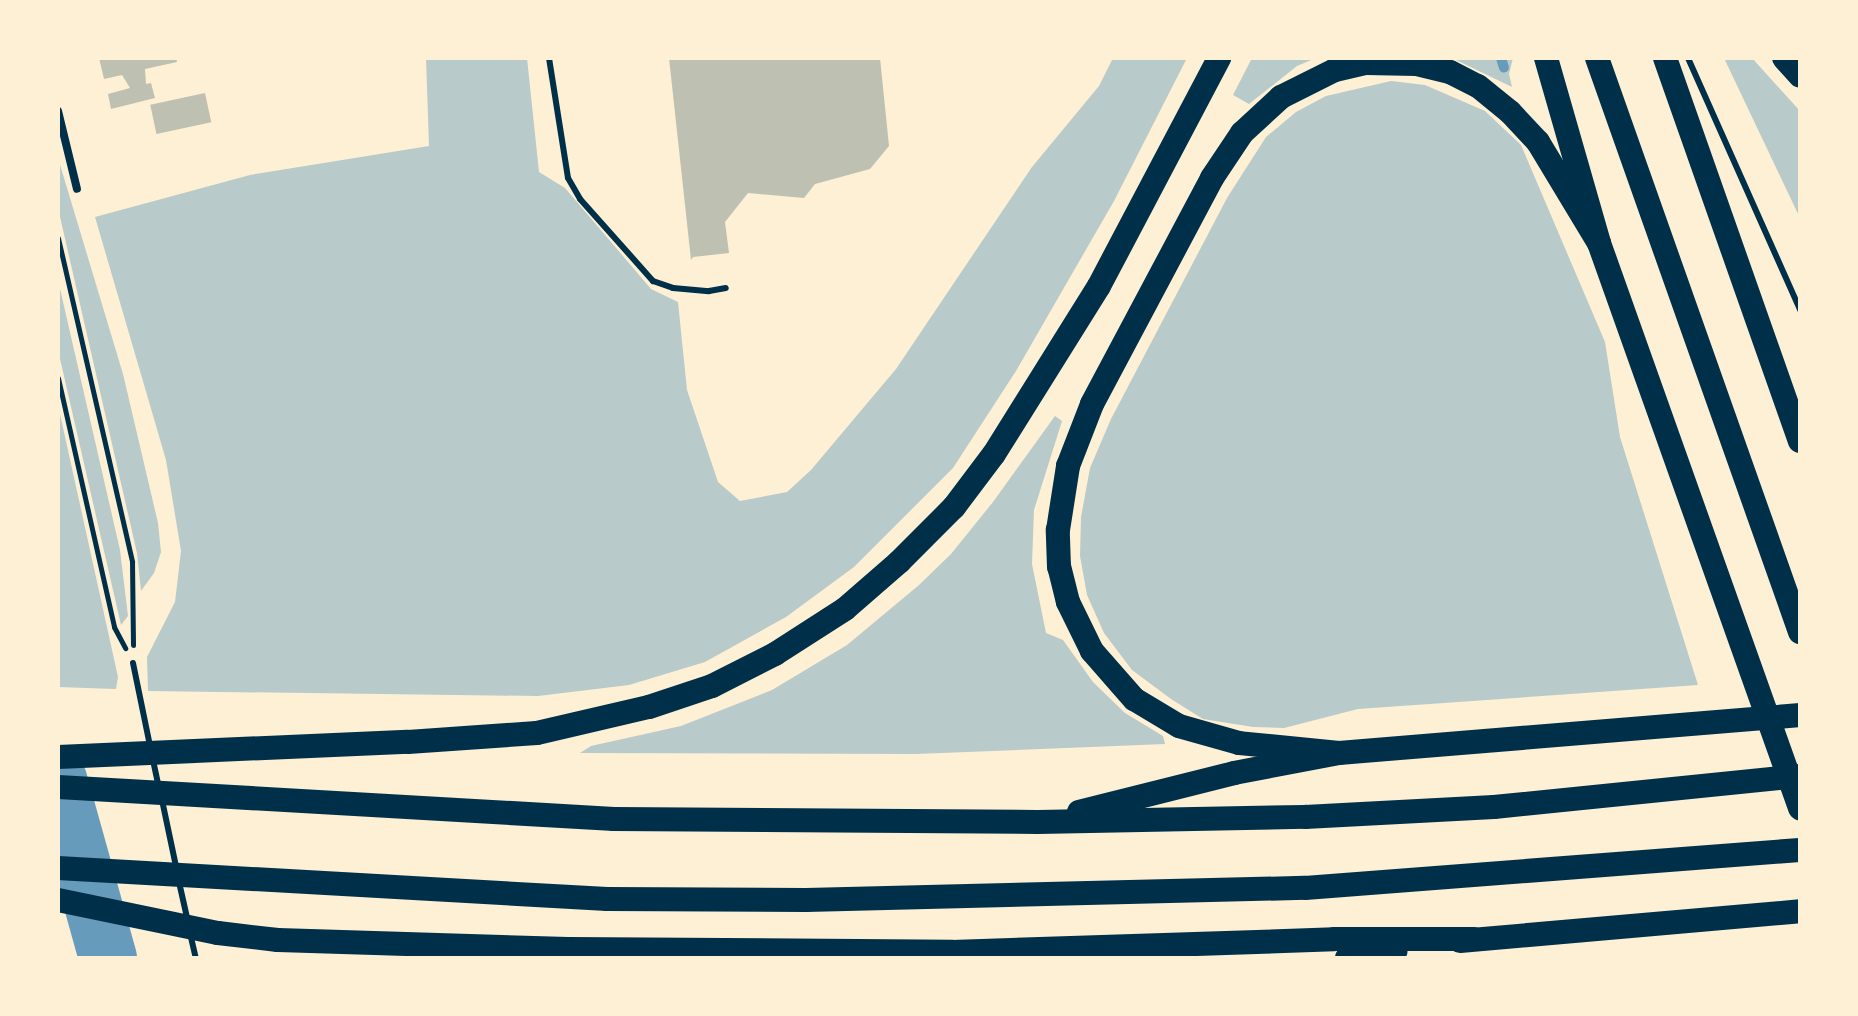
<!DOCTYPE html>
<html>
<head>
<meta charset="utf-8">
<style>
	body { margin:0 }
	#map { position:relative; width:1858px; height:1016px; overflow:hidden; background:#fdf0d5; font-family:Signika,sans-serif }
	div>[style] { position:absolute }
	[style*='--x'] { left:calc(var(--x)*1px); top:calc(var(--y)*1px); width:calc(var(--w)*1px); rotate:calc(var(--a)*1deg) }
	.green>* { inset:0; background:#b9caca }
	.stream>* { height:10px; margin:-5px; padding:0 5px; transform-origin:5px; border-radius:5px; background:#669bbc }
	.river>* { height:58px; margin:-29px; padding:0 29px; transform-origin:29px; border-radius:29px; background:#669bbc }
	.building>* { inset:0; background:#bec0b2; transform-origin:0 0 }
	.path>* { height:5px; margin:-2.5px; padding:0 2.5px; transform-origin:2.5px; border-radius:2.5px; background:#003049 }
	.service>* { height:6px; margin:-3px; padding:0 3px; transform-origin:3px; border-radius:3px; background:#003049 }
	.minor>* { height:8px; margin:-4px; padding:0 4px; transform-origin:4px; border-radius:4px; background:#003049 }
	.motorway>* { height:24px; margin:-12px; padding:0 12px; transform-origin:12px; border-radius:12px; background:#003049 }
	span { translate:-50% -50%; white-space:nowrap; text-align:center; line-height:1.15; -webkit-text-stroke:6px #fdf0d5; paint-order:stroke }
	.frame { position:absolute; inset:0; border:60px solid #fdf0d5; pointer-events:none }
</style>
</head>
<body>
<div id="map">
	<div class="green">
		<div style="clip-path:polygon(426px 58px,527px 58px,539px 172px,565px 188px,651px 289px,678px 302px,687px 390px,718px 482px,740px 501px,787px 492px,811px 470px,896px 369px,1032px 167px,1099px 86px,1113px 58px,1187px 58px,1114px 201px,1016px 371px,953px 468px,854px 567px,786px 617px,705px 662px,629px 685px,538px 696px,148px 691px,147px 657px,175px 602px,181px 551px,166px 460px,95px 217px,250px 175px,429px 146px)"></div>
		<div style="clip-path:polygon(1252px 58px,1316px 58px,1297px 66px,1249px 104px,1233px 95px)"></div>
		<div style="clip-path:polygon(1452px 58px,1513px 58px,1509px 74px,1512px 87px)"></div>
		<div style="clip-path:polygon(1724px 58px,1752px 58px,1800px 111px,1800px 218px)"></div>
		<div style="clip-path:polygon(1391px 81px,1425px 85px,1485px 111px,1521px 145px,1605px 342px,1620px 437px,1698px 685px,1358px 709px,1284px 728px,1253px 727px,1203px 719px,1171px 699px,1132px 670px,1104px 633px,1087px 595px,1080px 556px,1081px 517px,1090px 468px,1111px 419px,1227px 198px,1266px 137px,1296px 112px,1326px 96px)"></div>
		<div style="clip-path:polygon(58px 158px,123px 374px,158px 523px,161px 552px,154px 573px,141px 591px,137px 553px,58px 208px)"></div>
		<div style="clip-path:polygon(58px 280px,120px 550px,128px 616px,121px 625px,58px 350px)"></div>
		<div style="clip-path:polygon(58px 405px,118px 677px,116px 689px,58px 687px)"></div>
		<div style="clip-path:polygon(1055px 416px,1062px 421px,1034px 510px,1032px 564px,1046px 633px,1063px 640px,1093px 682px,1125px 713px,1163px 736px,1165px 744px,916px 754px,580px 753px,591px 746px,681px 726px,772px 690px,847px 645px,919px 585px,951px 554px,993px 502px)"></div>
	</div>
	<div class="stream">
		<div style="--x:1501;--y:58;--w:10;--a:73"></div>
	</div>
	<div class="river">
		<div style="--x:58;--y:779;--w:186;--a:74.4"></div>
	</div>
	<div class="building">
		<div style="clip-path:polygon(99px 58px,176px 58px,177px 62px,145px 69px,146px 84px,151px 83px,155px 98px,111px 109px,108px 94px,130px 88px,122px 75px,104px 79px)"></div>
		<div style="clip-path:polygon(669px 58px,880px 58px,889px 146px,870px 169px,815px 184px,804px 198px,748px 193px,725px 222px,729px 253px,693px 257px,691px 260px)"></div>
		<div style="left:205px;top:93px;width:30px;height:56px;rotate:78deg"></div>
	</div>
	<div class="path">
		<div style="--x:58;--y:238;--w:332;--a:77.1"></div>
		<div style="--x:132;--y:562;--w:83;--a:89.3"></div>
		<div style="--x:58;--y:378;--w:255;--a:77.3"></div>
		<div style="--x:114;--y:627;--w:24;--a:62"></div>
	</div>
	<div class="service">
		<div style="--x:549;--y:58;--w:121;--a:81"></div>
		<div style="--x:568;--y:178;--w:24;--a:60"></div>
		<div style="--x:580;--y:199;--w:110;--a:48.3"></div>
		<div style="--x:653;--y:281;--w:21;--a:19"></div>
		<div style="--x:673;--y:288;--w:36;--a:5"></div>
		<div style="--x:709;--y:291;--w:17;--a:-10"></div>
		<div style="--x:1688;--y:58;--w:276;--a:66"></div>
		<div style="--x:133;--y:663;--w:85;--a:78.4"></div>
		<div style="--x:153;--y:760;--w:30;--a:78"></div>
		<div style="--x:162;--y:800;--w:73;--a:78.1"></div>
		<div style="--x:179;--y:882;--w:41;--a:77.3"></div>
		<div style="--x:190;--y:933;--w:26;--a:77"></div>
	</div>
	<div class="minor">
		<div style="--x:58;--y:111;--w:80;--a:76.3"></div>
	</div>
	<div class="motorway">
		<div style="--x:1546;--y:58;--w:192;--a:74"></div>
		<div style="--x:1599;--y:243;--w:600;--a:70.42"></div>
		<div style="--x:1597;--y:58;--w:609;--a:70.52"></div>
		<div style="--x:1665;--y:58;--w:406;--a:70.6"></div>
		<div style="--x:1784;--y:58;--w:24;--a:48"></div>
		<div style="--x:1339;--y:753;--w:100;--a:-174.3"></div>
		<div style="--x:1239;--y:743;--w:62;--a:-164.2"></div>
		<div style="--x:1179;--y:726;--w:52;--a:-149"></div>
		<div style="--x:1134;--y:699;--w:64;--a:-131.2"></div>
		<div style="--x:1092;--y:651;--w:55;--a:-116.1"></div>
		<div style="--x:1068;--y:602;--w:36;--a:-104"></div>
		<div style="--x:1059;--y:567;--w:37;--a:-92"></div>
		<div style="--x:1058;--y:530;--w:65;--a:-81.1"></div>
		<div style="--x:1068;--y:466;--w:66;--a:-68.8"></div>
		<div style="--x:1092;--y:404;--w:256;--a:-62"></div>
		<div style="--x:1212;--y:178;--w:54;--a:-56.3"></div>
		<div style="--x:1242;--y:133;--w:53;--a:-42.7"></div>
		<div style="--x:1281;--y:97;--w:60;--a:-26.6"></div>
		<div style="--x:1335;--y:70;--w:32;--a:-13"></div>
		<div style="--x:1366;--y:63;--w:51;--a:1.1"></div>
		<div style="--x:1417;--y:64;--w:34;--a:14"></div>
		<div style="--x:1450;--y:72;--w:31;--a:27"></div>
		<div style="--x:1478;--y:86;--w:41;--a:39.1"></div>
		<div style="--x:1510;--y:112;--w:41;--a:47"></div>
		<div style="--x:1538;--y:142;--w:118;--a:58.9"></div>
		<div style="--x:58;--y:757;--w:350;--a:-2.5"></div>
		<div style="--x:408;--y:742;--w:129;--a:-4"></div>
		<div style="--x:537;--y:733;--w:115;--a:-13.1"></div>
		<div style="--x:649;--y:707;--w:66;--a:-18.4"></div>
		<div style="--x:712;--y:686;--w:71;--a:-26.9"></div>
		<div style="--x:775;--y:654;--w:83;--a:-32.7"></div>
		<div style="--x:845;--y:609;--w:72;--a:-41"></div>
		<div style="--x:899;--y:562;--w:78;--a:-45"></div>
		<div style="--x:954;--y:507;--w:66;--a:-53"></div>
		<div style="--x:994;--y:454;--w:198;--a:-58"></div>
		<div style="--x:1099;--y:286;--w:258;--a:-62.2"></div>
		<div style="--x:58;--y:787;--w:557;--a:3.29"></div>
		<div style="--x:614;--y:819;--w:424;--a:0.4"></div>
		<div style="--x:1038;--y:822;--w:267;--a:-1.1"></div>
		<div style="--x:1305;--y:817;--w:189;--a:-3"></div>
		<div style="--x:1494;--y:807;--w:308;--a:-5.8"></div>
		<div style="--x:1079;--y:812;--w:160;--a:-14.1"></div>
		<div style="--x:1234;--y:773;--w:107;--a:-10.8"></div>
		<div style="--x:1339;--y:753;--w:463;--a:-4.7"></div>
		<div style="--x:58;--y:868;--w:550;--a:3.23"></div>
		<div style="--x:607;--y:899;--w:199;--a:0.3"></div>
		<div style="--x:806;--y:900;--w:499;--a:-1.4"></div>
		<div style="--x:1305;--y:888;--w:496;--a:-4.4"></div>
		<div style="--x:58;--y:900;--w:163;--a:11.7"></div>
		<div style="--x:218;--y:933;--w:60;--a:6.7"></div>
		<div style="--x:278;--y:940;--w:290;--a:1.8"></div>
		<div style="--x:568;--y:949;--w:384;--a:0.4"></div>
		<div style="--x:952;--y:952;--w:382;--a:-1.9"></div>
		<div style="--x:1334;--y:939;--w:140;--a:0"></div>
		<div style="--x:1460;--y:941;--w:341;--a:-5"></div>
		<div style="--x:1347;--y:958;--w:49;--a:-8.1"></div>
	</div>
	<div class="frame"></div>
</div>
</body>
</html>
